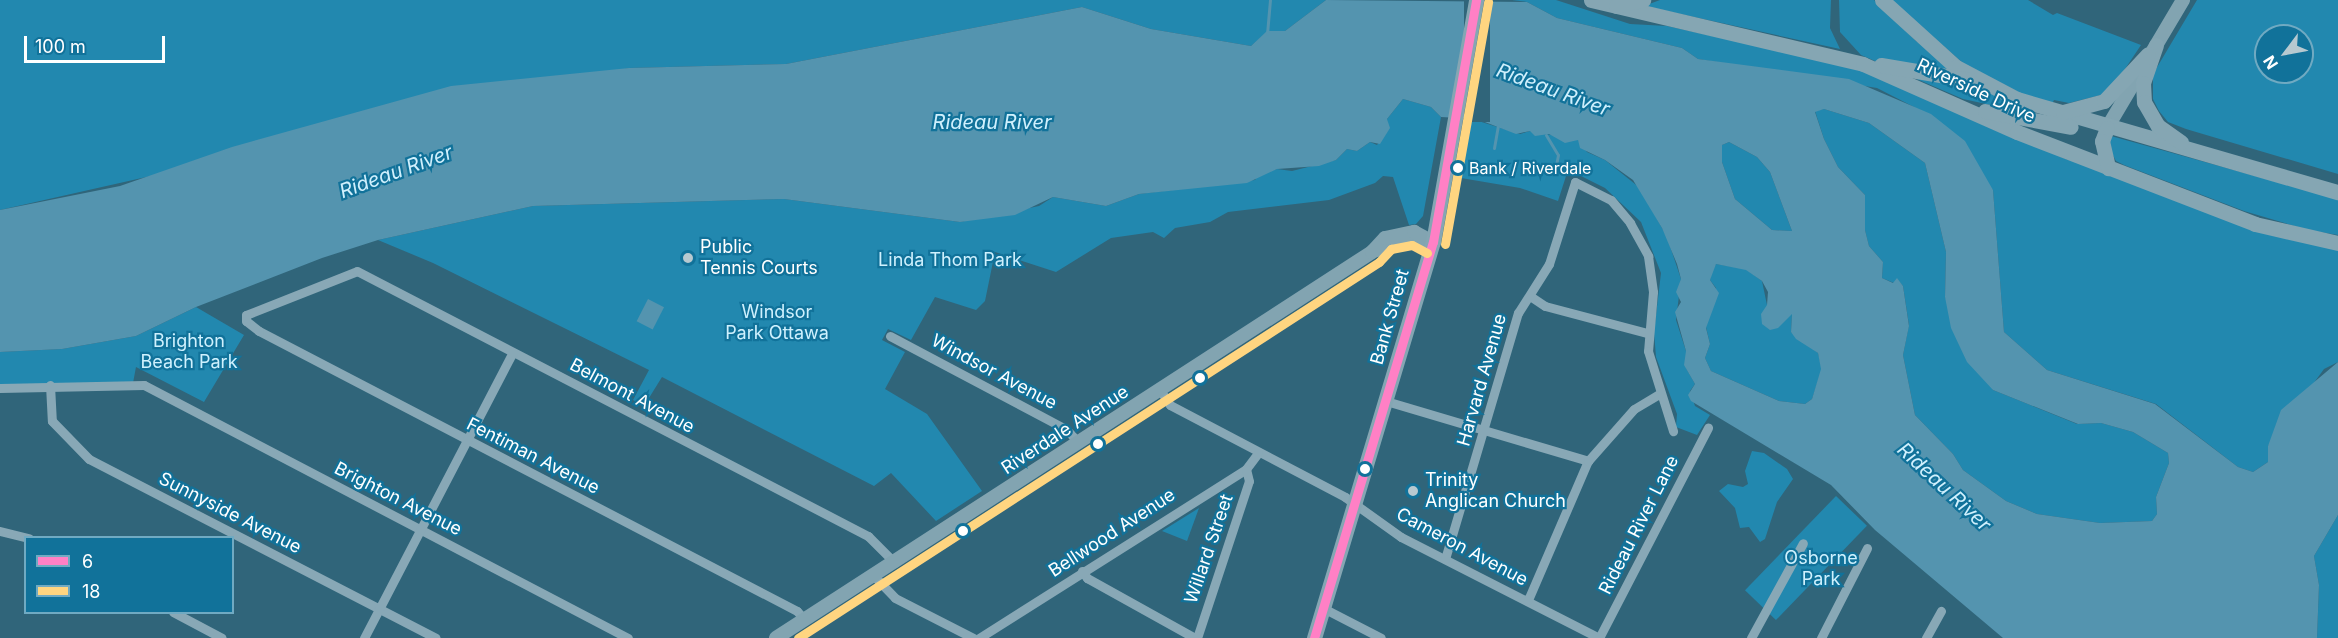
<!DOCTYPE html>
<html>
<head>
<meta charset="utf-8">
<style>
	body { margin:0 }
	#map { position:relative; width:2338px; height:638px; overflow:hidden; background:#30657a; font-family:Inter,sans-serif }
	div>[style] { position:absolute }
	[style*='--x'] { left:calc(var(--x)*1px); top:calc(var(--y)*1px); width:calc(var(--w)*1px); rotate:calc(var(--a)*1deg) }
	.green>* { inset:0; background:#2288af; transform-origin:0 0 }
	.water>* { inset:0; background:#5494af; transform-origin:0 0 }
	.pier>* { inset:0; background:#30657a; transform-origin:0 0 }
	.stream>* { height:3px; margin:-1.5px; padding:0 1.5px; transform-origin:1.5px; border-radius:1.5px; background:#5494af }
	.street>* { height:9px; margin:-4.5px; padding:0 4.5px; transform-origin:4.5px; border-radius:4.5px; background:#88a8b6 }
	.secondary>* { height:14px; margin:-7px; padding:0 7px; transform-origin:7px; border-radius:7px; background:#82a4b1 }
	.primary>* { height:15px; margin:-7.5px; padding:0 7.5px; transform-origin:7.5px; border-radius:7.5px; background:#85a6b3 }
	.bus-1>* { height:9px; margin:-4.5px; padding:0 4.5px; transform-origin:4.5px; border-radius:4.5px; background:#ff80c5 }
	.bus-2>* { height:9px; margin:-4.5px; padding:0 4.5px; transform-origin:4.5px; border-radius:4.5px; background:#ffd580 }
	.dots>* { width:16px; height:16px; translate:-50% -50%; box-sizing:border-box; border:3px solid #11729a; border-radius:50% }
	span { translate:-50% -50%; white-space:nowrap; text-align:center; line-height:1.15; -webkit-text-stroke:4.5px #11729a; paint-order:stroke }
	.bus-label { font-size:16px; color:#fff }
	.left { translate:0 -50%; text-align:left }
	.street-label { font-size:18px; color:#fff }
	.poi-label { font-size:18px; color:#fff }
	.park-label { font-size:18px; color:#cff1fe }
	.water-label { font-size:20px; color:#d0f0fd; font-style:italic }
	.legend { position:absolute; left:24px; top:536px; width:210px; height:78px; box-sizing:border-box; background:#11729a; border:2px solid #70aac2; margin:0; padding:8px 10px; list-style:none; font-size:18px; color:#fff }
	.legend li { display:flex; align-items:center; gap:12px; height:30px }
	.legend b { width:30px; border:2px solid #70aac2 }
	.north { position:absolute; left:2254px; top:24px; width:60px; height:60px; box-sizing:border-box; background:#11729a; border:2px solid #70aac2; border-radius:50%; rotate:238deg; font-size:16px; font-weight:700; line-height:24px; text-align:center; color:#fff }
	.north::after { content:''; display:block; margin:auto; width:21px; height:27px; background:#b7c9d0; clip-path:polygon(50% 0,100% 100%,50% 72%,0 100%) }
	.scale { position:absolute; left:24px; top:36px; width:141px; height:27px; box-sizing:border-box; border:3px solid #fff; border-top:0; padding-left:8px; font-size:18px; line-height:21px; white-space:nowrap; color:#fff; -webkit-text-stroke:4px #11729a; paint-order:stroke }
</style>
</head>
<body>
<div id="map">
	<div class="green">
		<div style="clip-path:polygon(0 0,1326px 0,1285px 31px,1267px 32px,1251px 46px,1151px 29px,1082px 7px,786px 64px,629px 68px,0 210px)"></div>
		<div style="clip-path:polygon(1512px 0,1556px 0,1630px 24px,1667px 26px,1862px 69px,2068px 160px,2095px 163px,2255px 224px,2338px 243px,2338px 362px,2324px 369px,2268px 446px,2268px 462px,2253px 472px,2238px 467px,2156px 404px,2047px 370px,2004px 332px,1993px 190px,1914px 107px,1877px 88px,1698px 59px,1682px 48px,1557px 18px,1527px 2px)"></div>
		<div style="clip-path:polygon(1660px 0,1831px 0,1830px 28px,1840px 49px,1644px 6px)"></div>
		<div style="clip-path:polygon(1839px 0,1874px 0,1916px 41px,2037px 115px,1963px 99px,1861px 55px,1840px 32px)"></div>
		<div style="clip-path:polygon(1891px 0,2028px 0,2053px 15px,2057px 13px,2141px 45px,2109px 93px,2069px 103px,2054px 100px,2052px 104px,2028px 97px,1964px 64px)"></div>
		<div style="clip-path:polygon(evenodd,2197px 0,2338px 0,2338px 174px,2186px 129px,2168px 122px,2159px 111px,2153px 99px,2153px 74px,2197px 0,2266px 36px,2302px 36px,2302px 72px,2266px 72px,2266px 36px)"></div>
		<div style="clip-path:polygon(1403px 99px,1431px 107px,1441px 117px,1423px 216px,1416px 224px,1409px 225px,1393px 177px,1383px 176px,1375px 183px,1329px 200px,1228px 212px,1210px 222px,1175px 228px,1164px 238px,1153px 232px,1111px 238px,1056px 272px,995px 252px,985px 301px,976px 310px,935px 297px,911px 340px,888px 329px,882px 340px,905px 352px,885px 389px,927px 414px,982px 491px,936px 521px,891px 473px,874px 486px,662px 377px,644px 406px,633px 400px,649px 370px,433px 263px,378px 240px,533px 206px,784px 199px,960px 222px,1039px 206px,1053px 197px,1106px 206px,1139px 194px,1255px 180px,1258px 175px,1277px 169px,1292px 171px,1336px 160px,1347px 149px,1357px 151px,1370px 142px,1377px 145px,1388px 130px,1387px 119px)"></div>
		<div style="clip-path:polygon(1824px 109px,1869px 123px,1925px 163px,1946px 252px,1945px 297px,1993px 390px,2077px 424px,2101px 423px,2133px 432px,2168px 453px,2169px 463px,2156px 497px,2157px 514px,2152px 521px,2100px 523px,2037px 514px,2006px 501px,1963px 470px,1953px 454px,1915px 415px,1903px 355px,1909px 325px,1903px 286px,1897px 279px,1894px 283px,1882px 278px,1883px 262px,1869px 246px,1865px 230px,1865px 195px,1838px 167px,1824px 139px,1815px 111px)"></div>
		<div style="clip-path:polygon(1472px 119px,1520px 134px,1530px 131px,1578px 140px,1587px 152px,1605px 160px,1640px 188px,1667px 237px,1681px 279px,1676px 320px,1686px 351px,1686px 368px,1695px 384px,1690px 391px,1695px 406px,1710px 415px,1697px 435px,1676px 427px,1677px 414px,1656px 357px,1654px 332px,1661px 273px,1641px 222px,1605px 188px,1571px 171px,1567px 173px,1558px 201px,1520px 188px,1461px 178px)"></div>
		<div style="clip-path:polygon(2111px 136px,2338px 199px,2338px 235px,2308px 230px,2244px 211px,2124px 165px,2116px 161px,2109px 148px)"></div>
		<div style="clip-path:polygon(1729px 142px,1757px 157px,1770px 172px,1792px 231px,1772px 230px,1735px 199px,1722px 162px,1722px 145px)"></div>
		<div style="clip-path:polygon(1716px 264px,1746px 269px,1762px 281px,1767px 305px,1792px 314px,1791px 332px,1818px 353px,1822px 369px,1812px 399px,1805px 404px,1779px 401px,1711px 371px,1705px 358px,1710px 344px,1706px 327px,1716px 288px,1710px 280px,1711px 271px)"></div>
		<div style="clip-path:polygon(196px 307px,244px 335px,204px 402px,136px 367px,133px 383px,0 388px,0 352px,62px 349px,136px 336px)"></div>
		<div style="clip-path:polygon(1752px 451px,1764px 453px,1787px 469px,1793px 479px,1777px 502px,1765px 539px,1760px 542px,1749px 527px,1740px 528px,1735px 508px,1719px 491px,1728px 484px,1743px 487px,1748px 484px,1745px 471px)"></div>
		<div style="left:1836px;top:496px;width:43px;height:131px;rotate:44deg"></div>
		<div style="clip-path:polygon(1199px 508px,1187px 541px,1162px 531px)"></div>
		<div style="clip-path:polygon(2338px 515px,2338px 638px,2317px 638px,2319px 585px,2314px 556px)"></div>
	</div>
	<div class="water">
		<div style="clip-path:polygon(evenodd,1326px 0,1527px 2px,1557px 18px,1682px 48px,1698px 59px,1849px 79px,1931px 114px,1965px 141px,1993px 190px,2004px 332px,2047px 370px,2155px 404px,2238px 467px,2253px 472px,2268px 462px,2268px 446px,2281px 410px,2338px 362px,2338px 515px,2314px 556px,2319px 585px,2317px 638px,2003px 638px,1875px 530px,1831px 485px,1691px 401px,1688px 395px,1695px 384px,1684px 365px,1686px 351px,1675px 312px,1681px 302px,1676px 292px,1681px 279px,1677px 264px,1662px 228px,1633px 180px,1605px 160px,1580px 148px,1578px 140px,1565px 143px,1549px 134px,1535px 136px,1530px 131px,1516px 134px,1477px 119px,1441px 117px,1431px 107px,1403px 99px,1387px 119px,1390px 128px,1380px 144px,1370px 142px,1357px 151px,1347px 149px,1336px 160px,1319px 166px,1277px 169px,1247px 183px,1139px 194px,1106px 206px,1053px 197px,1015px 215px,960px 222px,784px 199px,533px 206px,378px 240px,322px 258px,196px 307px,136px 336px,62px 349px,0 352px,0 210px,120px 186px,232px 147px,451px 86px,629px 68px,786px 64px,1082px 7px,1151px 29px,1251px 46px,1267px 31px,1285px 31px,1326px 0,1824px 109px,1869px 123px,1925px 163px,1946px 252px,1945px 297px,1951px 328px,1967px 362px,1993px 390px,2078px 424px,2101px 423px,2133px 432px,2168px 453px,2169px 463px,2156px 497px,2157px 514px,2152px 521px,2100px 523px,2037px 514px,2006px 501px,1963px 470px,1953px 454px,1915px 415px,1903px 355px,1909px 326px,1903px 286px,1897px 278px,1893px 283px,1882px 278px,1883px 262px,1869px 246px,1865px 230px,1865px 195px,1838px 167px,1824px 139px,1815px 112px,1824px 109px,1326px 0,1729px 142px,1757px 157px,1770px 172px,1792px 231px,1772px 230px,1735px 199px,1722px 162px,1722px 145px,1729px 142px,1326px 0,1716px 264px,1746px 270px,1762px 281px,1768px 292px,1767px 305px,1761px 314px,1762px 324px,1770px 330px,1778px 328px,1792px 314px,1791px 332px,1796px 339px,1818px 353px,1821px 369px,1812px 399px,1805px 404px,1779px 401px,1711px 371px,1705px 358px,1710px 344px,1706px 328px,1719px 293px,1710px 280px,1716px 264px)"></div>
		<div style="left:648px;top:299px;width:18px;height:25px;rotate:27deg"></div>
	</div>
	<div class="pier">
		<div style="left:1464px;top:0;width:26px;height:122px"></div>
	</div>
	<div class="stream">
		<div style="--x:1267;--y:34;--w:34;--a:-85"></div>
		<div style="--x:1546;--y:135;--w:23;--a:59"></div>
		<div style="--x:1558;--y:155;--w:15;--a:101"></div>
		<div style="--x:1494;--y:148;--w:23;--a:-80"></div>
	</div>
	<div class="street">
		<div style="--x:1530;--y:296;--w:18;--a:34"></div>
		<div style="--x:1545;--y:306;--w:106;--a:14.8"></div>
		<div style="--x:890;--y:336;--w:199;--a:27.9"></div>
		<div style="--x:1066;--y:429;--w:18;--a:47"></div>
		<div style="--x:50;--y:385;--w:36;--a:87"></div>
		<div style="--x:52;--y:421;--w:53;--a:45.8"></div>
		<div style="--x:89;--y:459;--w:390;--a:27.3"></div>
		<div style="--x:0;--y:388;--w:144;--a:-1.2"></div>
		<div style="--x:144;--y:385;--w:546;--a:27.6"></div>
		<div style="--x:1160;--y:390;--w:18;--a:56"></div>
		<div style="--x:1170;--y:405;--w:198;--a:27.7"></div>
		<div style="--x:1345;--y:497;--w:69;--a:35.5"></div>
		<div style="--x:1401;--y:537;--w:222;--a:27"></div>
		<div style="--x:1386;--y:401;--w:211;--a:16.5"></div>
		<div style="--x:0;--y:531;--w:30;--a:14"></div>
		<div style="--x:1445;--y:559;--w:257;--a:-73.5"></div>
		<div style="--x:1518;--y:313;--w:58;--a:-57.7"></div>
		<div style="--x:1549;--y:264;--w:86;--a:-72.4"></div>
		<div style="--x:1575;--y:182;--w:40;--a:26.6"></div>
		<div style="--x:1611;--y:200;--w:30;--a:50"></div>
		<div style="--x:1630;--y:223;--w:38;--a:61"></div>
		<div style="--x:1648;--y:256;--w:36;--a:82"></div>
		<div style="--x:1653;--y:292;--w:59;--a:94.8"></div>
		<div style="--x:1648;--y:351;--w:84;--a:72.6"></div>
		<div style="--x:1082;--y:571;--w:9;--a:54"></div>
		<div style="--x:1087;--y:578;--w:124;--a:29.1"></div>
		<div style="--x:874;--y:576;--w:30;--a:46"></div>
		<div style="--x:895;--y:598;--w:88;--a:27.1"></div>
		<div style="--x:1528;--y:600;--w:151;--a:-66.7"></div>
		<div style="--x:1588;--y:461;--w:69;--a:-48.5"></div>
		<div style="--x:1634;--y:409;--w:31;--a:-31"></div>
		<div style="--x:1323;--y:608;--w:65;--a:27.3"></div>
		<div style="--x:173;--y:612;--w:55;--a:28"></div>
		<div style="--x:805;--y:620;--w:12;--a:-132"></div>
		<div style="--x:797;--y:611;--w:607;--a:-152.51"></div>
		<div style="--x:259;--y:331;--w:16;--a:-142"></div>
		<div style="--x:246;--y:321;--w:6;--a:-90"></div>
		<div style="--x:246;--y:315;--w:119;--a:-21.6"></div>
		<div style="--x:357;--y:271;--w:576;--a:27.41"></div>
		<div style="--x:868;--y:536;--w:38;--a:45"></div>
		<div style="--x:364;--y:638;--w:322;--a:-62.5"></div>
		<div style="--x:979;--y:638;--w:316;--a:-32.3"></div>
		<div style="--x:1246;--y:469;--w:20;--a:-53"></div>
		<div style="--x:1197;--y:638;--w:165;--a:-71.7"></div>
		<div style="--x:1249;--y:481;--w:12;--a:-104"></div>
		<div style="--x:1599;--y:638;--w:237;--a:-62.6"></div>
		<div style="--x:1751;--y:638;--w:108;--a:-61.3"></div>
		<div style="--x:1821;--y:638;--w:101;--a:-62.9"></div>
		<div style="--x:1926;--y:638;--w:31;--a:-61"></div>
	</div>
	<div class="secondary">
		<div style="--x:2107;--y:128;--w:149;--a:-59.3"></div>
		<div style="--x:1373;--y:251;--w:33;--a:-14"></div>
		<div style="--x:1405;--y:243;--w:28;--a:-2"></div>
		<div style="--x:776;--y:638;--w:710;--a:-32.93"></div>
		<div style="--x:1372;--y:252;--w:19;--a:-47"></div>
		<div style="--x:1385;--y:238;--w:30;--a:-12"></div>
		<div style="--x:1414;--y:232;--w:21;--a:28"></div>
	</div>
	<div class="primary">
		<div style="--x:1591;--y:0;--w:279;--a:13.2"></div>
		<div style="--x:1863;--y:64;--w:168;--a:23.8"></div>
		<div style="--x:2017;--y:132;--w:255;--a:21.1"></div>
		<div style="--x:2255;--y:224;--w:85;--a:12.9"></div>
		<div style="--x:1882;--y:0;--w:100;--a:42.2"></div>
		<div style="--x:1956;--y:67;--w:69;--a:27.7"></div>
		<div style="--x:2017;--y:99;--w:334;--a:16.2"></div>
		<div style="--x:1616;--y:6;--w:28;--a:-13"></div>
		<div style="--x:2156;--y:45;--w:40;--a:108.9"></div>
		<div style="--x:2143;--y:83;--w:19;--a:87"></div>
		<div style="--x:2144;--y:102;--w:28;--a:60"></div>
		<div style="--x:2158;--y:126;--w:28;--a:35"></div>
		<div style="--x:1881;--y:65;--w:90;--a:9.6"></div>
		<div style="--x:1985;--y:111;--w:87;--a:10.5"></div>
		<div style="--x:2063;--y:112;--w:42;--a:-15"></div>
		<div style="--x:2104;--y:101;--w:64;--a:-46.9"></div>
		<div style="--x:2107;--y:128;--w:14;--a:111"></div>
		<div style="--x:2102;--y:141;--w:28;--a:77"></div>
		<div style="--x:1314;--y:638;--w:413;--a:-73.3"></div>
		<div style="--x:1433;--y:242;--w:246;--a:-79.9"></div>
	</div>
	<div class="bus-1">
		<div style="--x:1314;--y:638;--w:413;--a:-73.3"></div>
		<div style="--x:1433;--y:242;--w:246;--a:-79.9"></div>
	</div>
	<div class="bus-2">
		<div style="--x:1445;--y:244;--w:246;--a:-79.9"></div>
		<div style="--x:798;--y:638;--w:692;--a:-32.91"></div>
		<div style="--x:1379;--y:262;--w:18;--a:-47"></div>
		<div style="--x:1391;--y:249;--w:21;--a:-11"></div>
		<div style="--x:1412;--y:245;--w:17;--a:28"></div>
	</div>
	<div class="dots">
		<div style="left:1458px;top:168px;background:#fff"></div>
		<div style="left:688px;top:258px;background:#b7c9d0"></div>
		<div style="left:1200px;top:378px;background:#fff"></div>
		<div style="left:1098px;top:444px;background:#fff"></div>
		<div style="left:1365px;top:469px;background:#fff"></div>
		<div style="left:1413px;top:491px;background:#b7c9d0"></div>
		<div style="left:963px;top:531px;background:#fff"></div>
	</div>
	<div class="bus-label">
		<span class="left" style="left:1469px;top:168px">Bank / Riverdale</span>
	</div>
	<div class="street-label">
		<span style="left:1976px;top:91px;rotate:25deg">Riverside Drive</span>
		<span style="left:1390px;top:317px;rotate:-74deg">Bank Street</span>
		<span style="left:994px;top:372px;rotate:28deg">Windsor Avenue</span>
		<span style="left:1482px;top:380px;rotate:-74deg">Harvard Avenue</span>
		<span style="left:632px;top:396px;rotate:28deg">Belmont Avenue</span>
		<span style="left:1065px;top:430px;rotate:-33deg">Riverdale Avenue</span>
		<span style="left:533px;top:456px;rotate:27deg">Fentiman Avenue</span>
		<span style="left:398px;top:499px;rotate:27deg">Brighton Avenue</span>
		<span style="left:230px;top:513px;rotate:27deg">Sunnyside Avenue</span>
		<span style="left:1639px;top:525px;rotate:-63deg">Rideau River Lane</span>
		<span style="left:1112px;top:533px;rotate:-33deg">Bellwood Avenue</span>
		<span style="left:1462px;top:547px;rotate:28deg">Cameron Avenue</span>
		<span style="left:1209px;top:549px;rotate:-71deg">Willard Street</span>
	</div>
	<div class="poi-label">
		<span class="left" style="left:700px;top:258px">Public<br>Tennis Courts</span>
		<span class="left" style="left:1425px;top:491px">Trinity<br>Anglican Church</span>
	</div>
	<div class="park-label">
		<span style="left:950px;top:260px">Linda Thom Park</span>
		<span style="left:777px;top:323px">Windsor<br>Park Ottawa</span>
		<span style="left:189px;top:352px">Brighton<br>Beach Park</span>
		<span style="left:1821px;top:569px">Osborne<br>Park</span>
	</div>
	<div class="water-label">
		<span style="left:1553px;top:90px;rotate:20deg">Rideau River</span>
		<span style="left:992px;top:122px">Rideau River</span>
		<span style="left:396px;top:172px;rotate:-20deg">Rideau River</span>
		<span style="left:1944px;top:487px;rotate:43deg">Rideau River</span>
	</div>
	<ul class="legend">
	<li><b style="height:8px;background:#ff80c5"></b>6</li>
	<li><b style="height:8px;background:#ffd580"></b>18</li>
	</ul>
	<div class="north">N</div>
	<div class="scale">100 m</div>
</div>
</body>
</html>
